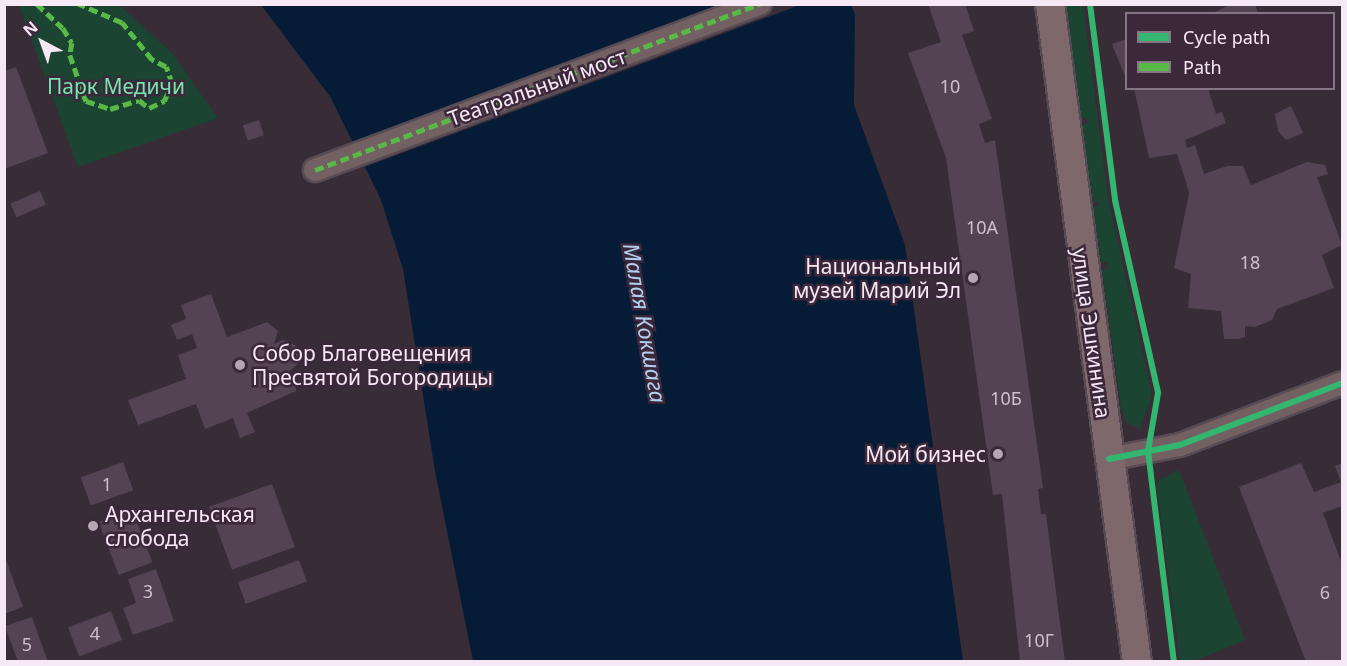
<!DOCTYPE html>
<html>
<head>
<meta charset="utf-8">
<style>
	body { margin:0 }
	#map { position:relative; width:1347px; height:666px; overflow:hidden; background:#382c37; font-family:"Noto Sans",sans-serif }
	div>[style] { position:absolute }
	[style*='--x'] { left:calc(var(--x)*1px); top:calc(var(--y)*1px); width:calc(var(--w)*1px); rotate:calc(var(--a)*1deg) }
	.green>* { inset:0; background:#1b4532 }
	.water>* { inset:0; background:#061b36 }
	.pier>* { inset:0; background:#382c37 }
	.building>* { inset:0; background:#534353; transform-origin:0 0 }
	.roads { filter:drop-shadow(2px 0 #564b55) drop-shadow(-2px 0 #564b55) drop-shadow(0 2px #564b55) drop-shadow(0 -2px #564b55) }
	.minor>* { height:22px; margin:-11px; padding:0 11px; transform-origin:11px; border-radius:11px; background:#736062 }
	.major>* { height:28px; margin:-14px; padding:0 14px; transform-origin:14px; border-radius:14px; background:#7f686b }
	.quiet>* { height:4.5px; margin-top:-2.25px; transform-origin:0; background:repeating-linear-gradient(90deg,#58b947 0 9px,transparent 0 13.5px) }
	.cycleway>* { height:6px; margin:-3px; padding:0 3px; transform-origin:3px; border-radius:3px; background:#33b770 }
	.dots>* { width:16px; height:16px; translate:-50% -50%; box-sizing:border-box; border:3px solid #3c283b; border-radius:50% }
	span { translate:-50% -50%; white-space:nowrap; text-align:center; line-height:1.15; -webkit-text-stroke:5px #3c283b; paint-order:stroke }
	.number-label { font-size:18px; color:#cdc0cc }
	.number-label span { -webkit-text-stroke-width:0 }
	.park-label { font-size:21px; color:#73e8ad }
	.street-label { font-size:21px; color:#f6e9f5 }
	.poi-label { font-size:21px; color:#f6e9f5 }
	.right { translate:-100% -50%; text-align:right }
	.left { translate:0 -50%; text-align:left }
	.water-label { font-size:22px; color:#b4d0f1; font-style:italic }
	.frame { position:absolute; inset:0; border:6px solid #f6e9f5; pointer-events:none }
	.legend { position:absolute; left:1125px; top:12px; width:210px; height:78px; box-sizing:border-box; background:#3c283b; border:2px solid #867585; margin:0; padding:8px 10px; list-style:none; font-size:18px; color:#f6e9f5 }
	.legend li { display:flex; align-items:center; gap:12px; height:30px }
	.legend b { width:30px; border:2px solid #867585 }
	.north { position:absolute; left:12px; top:12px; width:60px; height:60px; -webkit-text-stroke:4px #3c283b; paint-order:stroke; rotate:319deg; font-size:16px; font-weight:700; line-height:24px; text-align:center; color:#f6e9f5 }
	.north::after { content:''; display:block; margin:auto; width:21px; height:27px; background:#f6e9f5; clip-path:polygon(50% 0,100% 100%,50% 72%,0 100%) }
</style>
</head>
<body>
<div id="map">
	<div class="green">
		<div style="clip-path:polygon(19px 5px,119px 5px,172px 53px,218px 118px,78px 167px)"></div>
		<div style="clip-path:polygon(1066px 5px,1083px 5px,1108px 198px,1152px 395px,1140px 429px,1126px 422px,1121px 408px,1102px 270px,1108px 268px,1107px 262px,1101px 263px,1093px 207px,1099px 206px,1098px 201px,1093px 202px,1082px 125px,1088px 123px,1087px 118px,1081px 118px)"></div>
		<div style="clip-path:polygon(1179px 470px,1245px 640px,1194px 661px,1180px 661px,1157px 486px,1159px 480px)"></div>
	</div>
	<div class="water">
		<div style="clip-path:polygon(261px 5px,851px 5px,855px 14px,854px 105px,905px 245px,963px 661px,473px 661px,435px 471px,403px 269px,381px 200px,331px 98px)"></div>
	</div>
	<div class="pier">
		<div style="clip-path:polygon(725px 5px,800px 5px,362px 168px,350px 144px)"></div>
	</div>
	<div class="building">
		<div style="clip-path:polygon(928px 4px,965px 4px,974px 31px,962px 35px,992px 119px,979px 124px,985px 143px,995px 140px,1043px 488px,1038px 489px,1041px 514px,1046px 514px,1065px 662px,1020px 662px,1002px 494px,993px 495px,946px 158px,908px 53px,941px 42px)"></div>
		<div style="clip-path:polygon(1232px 4px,1255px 4px,1258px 14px,1210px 14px)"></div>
		<div style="clip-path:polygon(1126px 39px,1126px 79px,1112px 44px)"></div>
		<div style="clip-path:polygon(16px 67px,48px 153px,4px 169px,4px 71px)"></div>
		<div style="clip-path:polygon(1134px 88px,1208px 88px,1216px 114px,1222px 112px,1226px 123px,1185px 140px,1187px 148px,1195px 145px,1204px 174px,1227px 166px,1243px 166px,1251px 185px,1307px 162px,1325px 165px,1328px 174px,1317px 177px,1342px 245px,1322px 255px,1334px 288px,1277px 309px,1272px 320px,1255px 327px,1245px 326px,1245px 337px,1238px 339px,1224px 339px,1221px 311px,1188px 308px,1191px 274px,1174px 268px,1189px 193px,1186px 182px,1177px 154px,1149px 158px)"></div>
		<div style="clip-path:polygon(1291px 106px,1303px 133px,1286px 140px,1278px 131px,1275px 114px)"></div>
		<div style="left:259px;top:120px;width:16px;height:17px;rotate:72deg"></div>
		<div style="left:40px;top:191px;width:15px;height:32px;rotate:67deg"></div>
		<div style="clip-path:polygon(211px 294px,227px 337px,267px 322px,278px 331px,274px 344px,283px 340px,297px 346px,300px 362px,286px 374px,295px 378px,296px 391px,247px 413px,255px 432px,240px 438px,233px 418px,205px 429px,196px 404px,138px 425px,128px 400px,186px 379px,178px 355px,197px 348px,192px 334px,177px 340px,171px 325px,186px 319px,181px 305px)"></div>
		<div style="left:123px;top:462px;width:30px;height:45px;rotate:70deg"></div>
		<div style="clip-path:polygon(1301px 463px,1314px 492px,1341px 482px,1335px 466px,1342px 463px,1342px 506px,1323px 513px,1342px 564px,1342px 662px,1306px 662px,1239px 487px)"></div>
		<div style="left:272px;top:484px;width:67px;height:67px;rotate:70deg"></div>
		<div style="left:132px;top:509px;width:57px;height:36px;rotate:69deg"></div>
		<div style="clip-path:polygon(4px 554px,23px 607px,4px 614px)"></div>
		<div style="left:299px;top:560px;width:23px;height:65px;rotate:70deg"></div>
		<div style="clip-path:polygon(156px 569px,174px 621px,133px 635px,123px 608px,136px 603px,128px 579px)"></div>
		<div style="left:111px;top:611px;width:31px;height:46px;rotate:69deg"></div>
		<div style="clip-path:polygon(32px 617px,48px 662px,18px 662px,5px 626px)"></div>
	</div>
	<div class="roads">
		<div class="minor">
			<div style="--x:315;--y:170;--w:475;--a:-20.5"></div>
			<div style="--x:1109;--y:459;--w:72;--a:-11.2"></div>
			<div style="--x:1180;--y:445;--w:173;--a:-20.9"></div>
		</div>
		<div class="major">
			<div style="--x:1050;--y:4;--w:664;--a:82.47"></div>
		</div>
	</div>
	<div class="quiet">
		<div style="--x:37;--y:4;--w:35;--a:43"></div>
		<div style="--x:63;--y:28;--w:17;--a:59"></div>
		<div style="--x:72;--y:43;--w:12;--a:99"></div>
		<div style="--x:70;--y:55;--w:49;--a:70.8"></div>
		<div style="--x:86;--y:101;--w:25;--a:18"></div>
		<div style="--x:110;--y:109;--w:30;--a:-17"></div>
		<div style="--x:139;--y:100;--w:13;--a:39"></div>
		<div style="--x:149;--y:108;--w:17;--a:-25"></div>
		<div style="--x:164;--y:101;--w:19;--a:-65"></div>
		<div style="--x:172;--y:84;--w:18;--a:-109"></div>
		<div style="--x:166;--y:67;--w:16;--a:-153"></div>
		<div style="--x:152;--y:60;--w:48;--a:-129"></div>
		<div style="--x:122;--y:23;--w:48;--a:-156.6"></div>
		<div style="--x:315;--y:170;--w:475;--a:-20.5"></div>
	</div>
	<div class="cycleway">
		<div style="--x:1090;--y:4;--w:198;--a:82.7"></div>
		<div style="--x:1115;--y:200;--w:198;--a:77.4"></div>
		<div style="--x:1158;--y:393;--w:59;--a:99.8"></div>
		<div style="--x:1148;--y:451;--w:213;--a:83"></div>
		<div style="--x:1109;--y:459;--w:72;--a:-11.2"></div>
		<div style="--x:1180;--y:445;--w:173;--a:-20.9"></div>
	</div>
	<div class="dots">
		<div style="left:973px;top:278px;background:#b4a7b2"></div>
		<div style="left:240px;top:365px;background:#b4a7b2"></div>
		<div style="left:998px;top:454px;background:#b4a7b2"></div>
		<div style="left:93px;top:526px;background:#b4a7b2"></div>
	</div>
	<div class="number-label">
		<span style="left:950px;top:86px">10</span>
		<span style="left:982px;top:227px">10А</span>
		<span style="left:1250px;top:262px">18</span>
		<span style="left:1006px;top:398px">10Б</span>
		<span style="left:107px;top:484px">1</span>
		<span style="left:148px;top:591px">3</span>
		<span style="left:1325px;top:592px">6</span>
		<span style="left:95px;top:633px">4</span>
		<span style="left:1039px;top:640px">10Г</span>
		<span style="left:27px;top:644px">5</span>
	</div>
	<div class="park-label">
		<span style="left:116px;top:86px">Парк Медичи</span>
	</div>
	<div class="street-label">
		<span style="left:537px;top:87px;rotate:-20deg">Театральный мост</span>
		<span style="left:1092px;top:333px;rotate:82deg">улица Эшкинина</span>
	</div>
	<div class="poi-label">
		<span class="right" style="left:961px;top:278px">Национальный<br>музей Марий Эл</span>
		<span class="left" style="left:252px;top:365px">Собор Благовещения<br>Пресвятой Богородицы</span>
		<span class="right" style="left:986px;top:454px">Мой бизнес</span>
		<span class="left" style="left:105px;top:526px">Архангельская<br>слобода</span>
	</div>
	<div class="water-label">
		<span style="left:645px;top:323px;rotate:80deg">Малая Кокшага</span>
	</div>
	<div class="frame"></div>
	<ul class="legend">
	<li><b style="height:8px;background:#33b770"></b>Cycle path</li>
	<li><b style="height:8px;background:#58b947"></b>Path</li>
	</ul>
	<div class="north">N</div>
</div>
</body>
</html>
